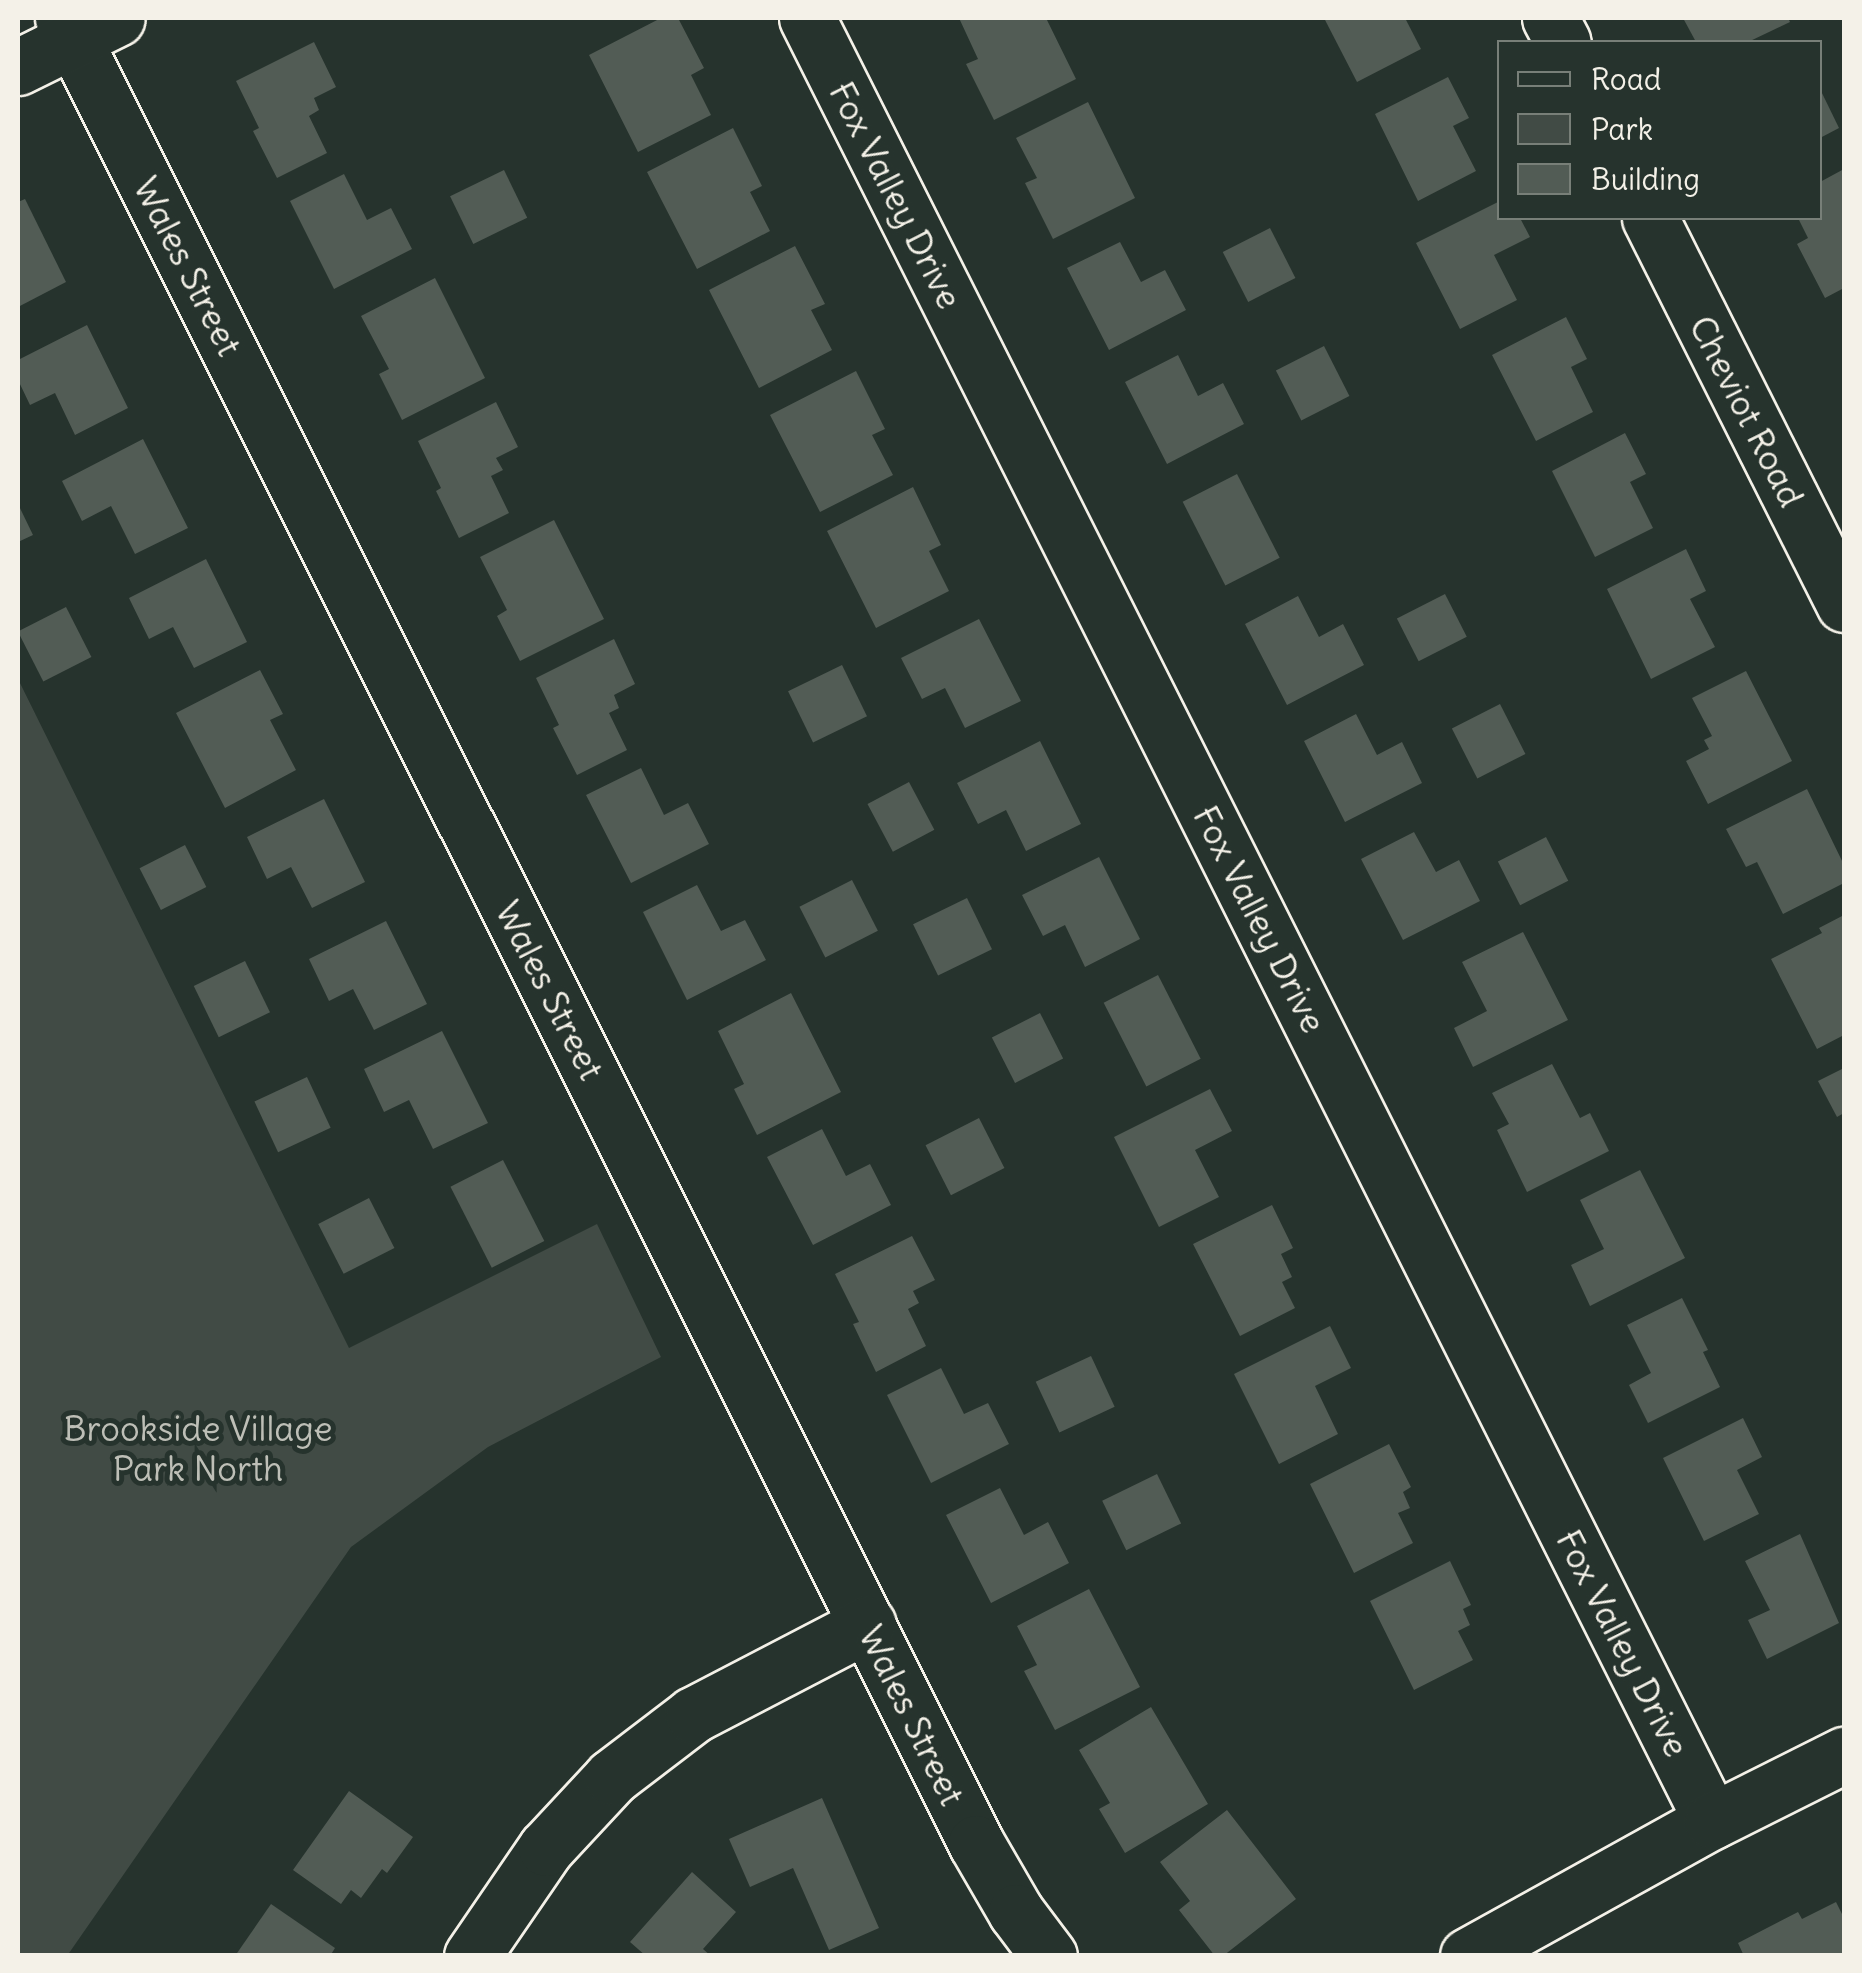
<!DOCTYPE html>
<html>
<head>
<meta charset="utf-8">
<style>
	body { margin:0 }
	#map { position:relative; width:1862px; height:1973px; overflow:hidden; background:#26332d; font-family:Delius,sans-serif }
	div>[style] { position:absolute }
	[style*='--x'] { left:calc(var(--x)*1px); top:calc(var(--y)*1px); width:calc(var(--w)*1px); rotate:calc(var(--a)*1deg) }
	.green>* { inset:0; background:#414b45 }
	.building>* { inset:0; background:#525c55; transform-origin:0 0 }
	.roads { filter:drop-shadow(2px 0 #f4f1e8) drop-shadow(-2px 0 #f4f1e8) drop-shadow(0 2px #f4f1e8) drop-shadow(0 -2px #f4f1e8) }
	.minor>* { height:55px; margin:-27.5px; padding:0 27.5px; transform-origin:27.5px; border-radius:27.5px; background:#26332d }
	span { translate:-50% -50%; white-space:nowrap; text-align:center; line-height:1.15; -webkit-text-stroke:10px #26332d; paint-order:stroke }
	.street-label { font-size:35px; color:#f4f1e8 }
	.park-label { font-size:35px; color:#bebfb7 }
	.frame { position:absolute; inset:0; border:20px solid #f4f1e8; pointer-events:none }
	.legend { position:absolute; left:1497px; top:40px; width:325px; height:180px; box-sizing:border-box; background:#26332d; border:2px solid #787f78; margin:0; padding:12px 18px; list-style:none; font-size:30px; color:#f4f1e8 }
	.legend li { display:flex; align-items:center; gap:20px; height:50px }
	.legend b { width:50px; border:2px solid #787f78 }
</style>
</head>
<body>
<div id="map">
	<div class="green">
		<div style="clip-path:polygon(18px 679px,349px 1348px,597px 1224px,661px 1357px,488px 1447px,351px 1547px,67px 1956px,18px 1955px)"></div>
	</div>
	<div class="building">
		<div style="clip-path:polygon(661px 18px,678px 18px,704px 68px,691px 75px,711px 115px,638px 152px,589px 55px)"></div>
		<div style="clip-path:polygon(959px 18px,1046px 18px,1076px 79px,994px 120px,966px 64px,978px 59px)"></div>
		<div style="clip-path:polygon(1324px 18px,1405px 18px,1421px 49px,1357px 82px)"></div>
		<div style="clip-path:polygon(1683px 18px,1788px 18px,1790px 22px,1748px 42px,1696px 42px)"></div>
		<div style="clip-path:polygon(314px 42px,336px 87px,314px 98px,319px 110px,309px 116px,327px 153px,277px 178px,253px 131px,259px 128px,236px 81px)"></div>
		<div style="clip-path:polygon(1448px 77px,1469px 118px,1453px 126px,1476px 171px,1418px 201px,1375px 114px)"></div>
		<div style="clip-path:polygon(1820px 89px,1839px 128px,1820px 138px)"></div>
		<div style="clip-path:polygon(1088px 102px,1135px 198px,1053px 239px,1025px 183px,1037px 178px,1016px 138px)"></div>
		<div style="clip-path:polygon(733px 128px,762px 186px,750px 192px,770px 231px,697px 269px,647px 172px)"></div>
		<div style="clip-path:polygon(1844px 169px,1844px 288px,1825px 298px,1797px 244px,1808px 238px,1798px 218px,1820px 218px,1820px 182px)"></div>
		<div style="left:504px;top:170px;width:53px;height:60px;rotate:64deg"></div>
		<div style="clip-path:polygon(344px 174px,367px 220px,391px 208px,412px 249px,334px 289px,290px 201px)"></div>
		<div style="clip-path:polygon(25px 199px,66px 282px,18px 307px,18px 202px)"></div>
		<div style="clip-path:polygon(1500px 201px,1500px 218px,1520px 218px,1530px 237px,1494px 255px,1517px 300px,1460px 329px,1416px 243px)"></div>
		<div style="left:1270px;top:228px;width:56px;height:53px;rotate:63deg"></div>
		<div style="clip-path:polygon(1120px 242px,1141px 282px,1165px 270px,1186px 310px,1109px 350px,1067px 268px)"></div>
		<div style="clip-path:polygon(795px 246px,825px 304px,811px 310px,832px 350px,759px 388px,709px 290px)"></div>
		<div style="clip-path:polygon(435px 278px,485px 378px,402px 420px,379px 374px,389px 369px,361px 316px)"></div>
		<div style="clip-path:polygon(1566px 317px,1587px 359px,1571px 367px,1593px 412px,1536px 441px,1492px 355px)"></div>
		<div style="clip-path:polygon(87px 325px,128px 408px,75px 435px,55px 393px,30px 405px,18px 380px,18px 360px)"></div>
		<div style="left:1324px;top:346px;width:56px;height:54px;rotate:63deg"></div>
		<div style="clip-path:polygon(1178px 355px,1198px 396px,1223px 383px,1244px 424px,1167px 464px,1125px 382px)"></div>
		<div style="clip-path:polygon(856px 371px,885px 429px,872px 435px,893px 475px,820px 512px,770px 415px)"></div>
		<div style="clip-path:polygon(496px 402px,518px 447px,496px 458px,503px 470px,491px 476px,509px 513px,459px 538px,436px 491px,441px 488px,418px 441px)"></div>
		<div style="clip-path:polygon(1625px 433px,1646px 474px,1630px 482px,1653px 528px,1595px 557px,1552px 471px)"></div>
		<div style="clip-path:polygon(143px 439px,188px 528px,135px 554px,111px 506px,82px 521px,62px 481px)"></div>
		<div style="left:1237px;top:474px;width:94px;height:61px;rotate:63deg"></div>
		<div style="clip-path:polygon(913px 487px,941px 545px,929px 551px,949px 591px,876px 628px,827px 531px)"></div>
		<div style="clip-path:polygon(18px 504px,33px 535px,18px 542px)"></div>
		<div style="clip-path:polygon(554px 520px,604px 619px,520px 661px,497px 616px,507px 610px,480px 557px)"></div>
		<div style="clip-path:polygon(1686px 549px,1706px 591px,1690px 599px,1715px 647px,1651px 679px,1607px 589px)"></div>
		<div style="clip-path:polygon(206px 559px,247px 642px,194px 668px,173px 627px,149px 639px,129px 598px)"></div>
		<div style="left:1445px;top:594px;width:48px;height:54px;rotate:63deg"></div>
		<div style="clip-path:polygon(1298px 596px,1319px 637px,1343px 624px,1364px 665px,1287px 705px,1245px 624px)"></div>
		<div style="left:66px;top:607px;width:56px;height:54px;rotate:63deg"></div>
		<div style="clip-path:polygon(979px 619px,1021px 701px,965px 728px,945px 688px,922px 699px,901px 658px)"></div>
		<div style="clip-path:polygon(614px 639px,635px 684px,614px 695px,619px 708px,609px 713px,627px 750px,577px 775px,553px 728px,559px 725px,536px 678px)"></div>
		<div style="left:842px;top:665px;width:57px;height:60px;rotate:64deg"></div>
		<div style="clip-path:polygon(260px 670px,283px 714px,270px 720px,296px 770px,225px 808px,176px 713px)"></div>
		<div style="clip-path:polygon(1746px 671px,1792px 761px,1708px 804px,1686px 761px,1709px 749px,1704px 740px,1712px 736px,1692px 698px)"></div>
		<div style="left:1500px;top:704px;width:56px;height:54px;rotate:63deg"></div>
		<div style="clip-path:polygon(1356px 714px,1377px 755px,1402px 742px,1422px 783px,1345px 822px,1304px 741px)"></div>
		<div style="clip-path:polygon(1040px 741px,1081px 824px,1026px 851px,1006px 810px,978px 824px,957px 783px)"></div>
		<div style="clip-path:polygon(641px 768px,664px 815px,688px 803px,709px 844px,631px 883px,586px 795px)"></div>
		<div style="left:909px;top:782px;width:54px;height:47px;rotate:62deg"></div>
		<div style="clip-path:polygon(1807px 789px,1844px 865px,1844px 883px,1783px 914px,1757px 862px,1746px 867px,1726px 829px)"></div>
		<div style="clip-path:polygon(324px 799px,365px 882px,312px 908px,291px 867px,267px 879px,247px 837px)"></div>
		<div style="clip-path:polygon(1414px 832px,1436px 872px,1459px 860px,1480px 901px,1403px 940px,1361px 859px)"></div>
		<div style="left:1546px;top:837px;width:49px;height:54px;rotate:63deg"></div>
		<div style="left:185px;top:845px;width:47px;height:51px;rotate:63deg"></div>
		<div style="clip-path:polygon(1099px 857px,1140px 939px,1085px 967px,1065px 925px,1043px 936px,1022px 895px)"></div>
		<div style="left:852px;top:880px;width:57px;height:59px;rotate:63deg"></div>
		<div style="clip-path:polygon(697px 885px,721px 931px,745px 920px,766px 960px,687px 1000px,643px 912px)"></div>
		<div style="left:967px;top:898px;width:57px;height:60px;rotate:64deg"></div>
		<div style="clip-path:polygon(1844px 915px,1844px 1035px,1817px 1049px,1771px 959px,1822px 933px,1819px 928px)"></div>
		<div style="clip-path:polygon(386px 921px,427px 1004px,374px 1030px,353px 989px,329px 1001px,309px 959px)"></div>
		<div style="clip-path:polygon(1523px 932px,1568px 1020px,1473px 1067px,1454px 1028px,1487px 1011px,1462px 962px)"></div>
		<div style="left:245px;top:961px;width:57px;height:57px;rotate:64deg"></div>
		<div style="left:1158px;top:975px;width:94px;height:61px;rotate:63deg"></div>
		<div style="clip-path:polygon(791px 993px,841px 1092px,757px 1135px,734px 1089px,744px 1084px,718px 1031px)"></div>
		<div style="left:1040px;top:1013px;width:51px;height:54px;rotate:63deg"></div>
		<div style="clip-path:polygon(442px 1031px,488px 1123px,433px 1149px,409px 1100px,384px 1112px,364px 1069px)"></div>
		<div style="clip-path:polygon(1552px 1064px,1580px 1118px,1590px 1113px,1609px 1151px,1527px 1192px,1497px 1130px,1509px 1124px,1492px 1093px)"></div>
		<div style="clip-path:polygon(1844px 1068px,1844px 1113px,1837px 1117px,1818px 1081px)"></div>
		<div style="left:307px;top:1077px;width:56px;height:58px;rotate:65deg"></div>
		<div style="clip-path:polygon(1210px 1089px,1232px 1131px,1195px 1150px,1219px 1197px,1159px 1227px,1114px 1137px)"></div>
		<div style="left:979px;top:1118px;width:56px;height:60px;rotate:63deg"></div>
		<div style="clip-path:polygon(822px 1129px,846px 1176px,870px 1164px,891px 1205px,813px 1245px,767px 1157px)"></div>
		<div style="left:503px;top:1160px;width:91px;height:59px;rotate:63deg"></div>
		<div style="clip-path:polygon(1640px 1170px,1685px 1258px,1590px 1306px,1571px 1265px,1604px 1249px,1580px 1200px)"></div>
		<div style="left:369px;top:1198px;width:56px;height:57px;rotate:63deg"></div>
		<div style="clip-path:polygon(1272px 1205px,1293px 1248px,1281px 1254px,1292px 1277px,1282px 1282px,1295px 1308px,1240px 1336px,1193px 1244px)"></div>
		<div style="clip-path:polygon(912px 1236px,935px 1280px,913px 1291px,919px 1303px,908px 1309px,926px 1346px,876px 1372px,853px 1324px,859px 1322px,835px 1274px)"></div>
		<div style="clip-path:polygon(1682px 1298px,1708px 1350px,1703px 1352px,1720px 1387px,1648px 1423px,1629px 1385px,1651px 1373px,1627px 1325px)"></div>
		<div style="clip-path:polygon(1330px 1326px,1351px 1368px,1315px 1386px,1338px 1434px,1279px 1464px,1234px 1374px)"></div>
		<div style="left:1091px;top:1356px;width:56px;height:61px;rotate:65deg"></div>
		<div style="clip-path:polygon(941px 1368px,964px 1414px,988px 1403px,1009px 1444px,931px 1483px,887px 1395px)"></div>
		<div style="clip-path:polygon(1743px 1418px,1762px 1457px,1737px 1470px,1759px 1514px,1704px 1541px,1663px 1458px)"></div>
		<div style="clip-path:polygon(1389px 1444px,1411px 1487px,1403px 1492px,1410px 1508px,1398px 1513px,1413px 1543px,1354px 1573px,1310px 1484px)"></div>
		<div style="left:1157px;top:1474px;width:55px;height:61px;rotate:64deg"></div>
		<div style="clip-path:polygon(1000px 1488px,1024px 1535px,1048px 1522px,1069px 1563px,991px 1603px,946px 1515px)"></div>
		<div style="clip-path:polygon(1800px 1534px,1839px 1623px,1767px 1659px,1748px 1620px,1770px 1610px,1745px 1561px)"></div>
		<div style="clip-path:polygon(1450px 1561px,1471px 1605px,1463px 1609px,1470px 1625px,1458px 1631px,1473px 1660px,1414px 1690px,1370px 1601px)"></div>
		<div style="clip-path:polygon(1089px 1589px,1140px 1687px,1055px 1730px,1024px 1671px,1037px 1665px,1017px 1626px)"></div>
		<div style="clip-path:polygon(1151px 1707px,1208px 1804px,1125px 1853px,1099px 1809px,1110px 1803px,1079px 1750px)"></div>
		<div style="clip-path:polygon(349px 1791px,413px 1837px,387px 1873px,382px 1869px,361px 1898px,351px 1890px,341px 1904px,293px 1870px)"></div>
		<div style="clip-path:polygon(822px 1798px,879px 1928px,829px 1950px,793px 1868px,750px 1887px,729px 1839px)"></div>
		<div style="clip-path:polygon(1227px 1810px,1296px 1899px,1223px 1956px,1215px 1956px,1179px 1910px,1190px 1901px,1160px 1862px)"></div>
		<div style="clip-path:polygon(692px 1872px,736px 1912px,703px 1949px,711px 1956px,646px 1956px,630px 1942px)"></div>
		<div style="clip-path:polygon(1836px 1902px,1844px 1918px,1844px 1956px,1744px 1956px,1738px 1943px,1798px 1912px,1802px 1919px)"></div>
		<div style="clip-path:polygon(271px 1904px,335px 1948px,330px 1956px,235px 1956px)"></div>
	</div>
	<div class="roads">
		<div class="minor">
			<div style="--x:63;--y:18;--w:2041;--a:63.42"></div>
			<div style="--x:976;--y:1843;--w:80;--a:59.9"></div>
			<div style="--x:1016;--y:1912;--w:55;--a:53.1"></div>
			<div style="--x:807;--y:18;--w:2017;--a:63.35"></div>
			<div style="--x:1550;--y:18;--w:27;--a:62"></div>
			<div style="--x:18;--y:67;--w:110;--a:-26.3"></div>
			<div style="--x:1650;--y:218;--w:432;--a:63.3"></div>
			<div style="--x:472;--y:1956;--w:131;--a:-55.6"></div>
			<div style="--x:546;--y:1848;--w:97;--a:-47.1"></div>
			<div style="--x:612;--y:1777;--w:102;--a:-37.4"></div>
			<div style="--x:693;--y:1715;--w:197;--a:-27.5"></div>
			<div style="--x:1468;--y:1956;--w:279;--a:-29"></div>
			<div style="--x:1712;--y:1821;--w:148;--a:-26.6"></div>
		</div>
	</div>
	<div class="street-label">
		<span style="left:896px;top:195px;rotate:63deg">Fox Valley Drive</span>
		<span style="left:188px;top:266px;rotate:63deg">Wales Street</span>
		<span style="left:1747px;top:411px;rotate:63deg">Cheviot Road</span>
		<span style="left:1260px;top:919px;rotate:63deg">Fox Valley Drive</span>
		<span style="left:550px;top:990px;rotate:63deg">Wales Street</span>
		<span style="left:1623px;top:1643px;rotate:63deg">Fox Valley Drive</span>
		<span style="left:912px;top:1715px;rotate:64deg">Wales Street</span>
	</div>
	<div class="park-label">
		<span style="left:198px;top:1448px">Brookside Village<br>Park North</span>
	</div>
	<div class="frame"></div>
	<ul class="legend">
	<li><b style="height:12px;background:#26332d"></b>Road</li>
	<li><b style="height:28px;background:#414b45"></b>Park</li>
	<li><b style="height:28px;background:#525c55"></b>Building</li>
	</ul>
</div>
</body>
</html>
